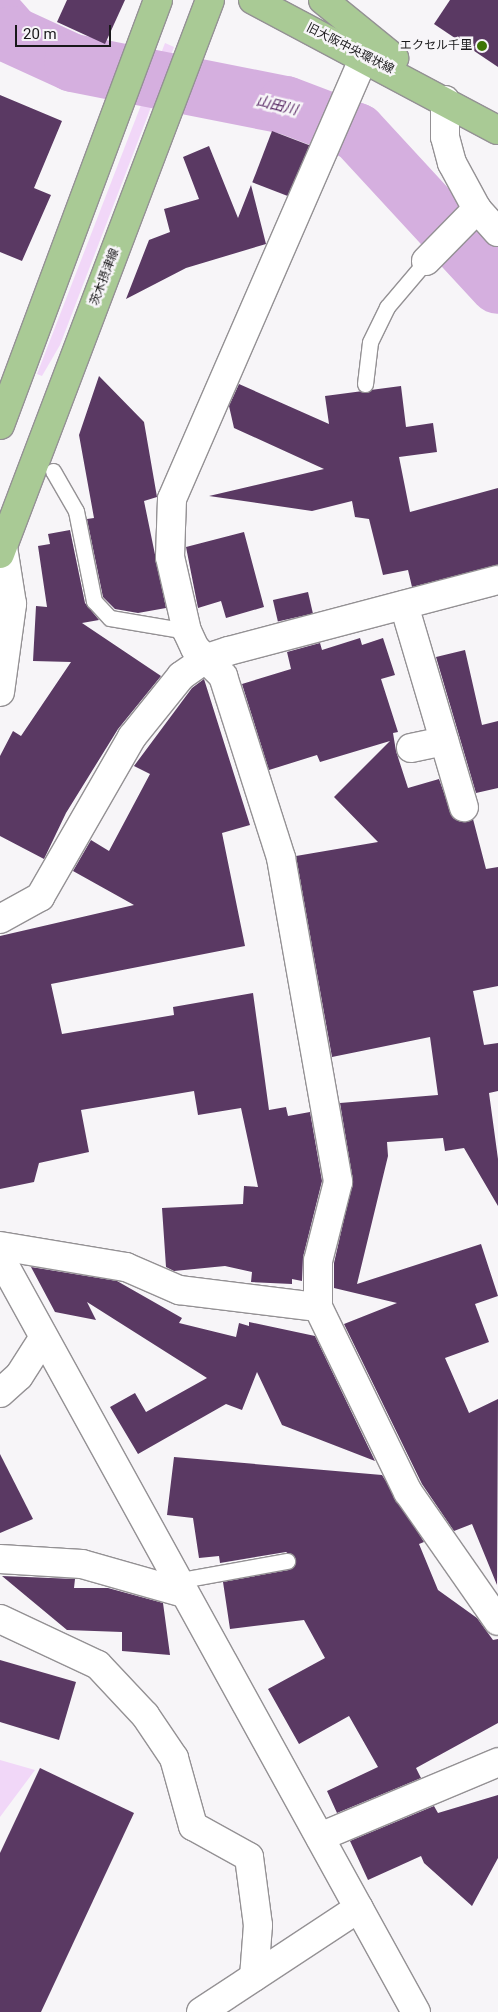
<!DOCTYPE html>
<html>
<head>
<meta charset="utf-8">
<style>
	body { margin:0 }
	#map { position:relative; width:498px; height:2012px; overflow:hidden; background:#f7f5f8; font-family:Roboto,"Noto Sans JP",sans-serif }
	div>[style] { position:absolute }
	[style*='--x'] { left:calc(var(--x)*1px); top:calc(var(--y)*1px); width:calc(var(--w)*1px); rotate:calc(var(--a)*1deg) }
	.green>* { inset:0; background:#f1d7f8 }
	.river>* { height:58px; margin:-29px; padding:0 29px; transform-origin:29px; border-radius:29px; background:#d5afdf }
	.building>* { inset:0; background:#5a3963; transform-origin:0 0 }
	.roads { filter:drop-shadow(1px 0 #949194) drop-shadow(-1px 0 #949194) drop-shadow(0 1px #949194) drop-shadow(0 -1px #949194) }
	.service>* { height:15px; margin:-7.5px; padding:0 7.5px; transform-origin:7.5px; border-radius:7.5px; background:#fff }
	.minor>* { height:28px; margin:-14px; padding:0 14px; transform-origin:14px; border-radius:14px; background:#fff }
	.tertiary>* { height:28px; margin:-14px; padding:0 14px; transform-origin:14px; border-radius:14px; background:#fff }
	.primary>* { height:28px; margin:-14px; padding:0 14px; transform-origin:14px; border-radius:14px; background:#a9ca95 }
	.dots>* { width:14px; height:14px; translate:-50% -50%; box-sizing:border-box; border:2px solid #f7f5f8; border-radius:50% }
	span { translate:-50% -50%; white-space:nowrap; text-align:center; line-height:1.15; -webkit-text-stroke:5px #f7f5f8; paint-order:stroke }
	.poi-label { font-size:12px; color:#19181a }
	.right { translate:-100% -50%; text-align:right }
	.street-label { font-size:12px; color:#19181a }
	.water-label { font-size:14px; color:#592a65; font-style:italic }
	.scale { position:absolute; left:15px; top:25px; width:96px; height:22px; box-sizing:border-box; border:2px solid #19181a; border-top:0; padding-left:6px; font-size:15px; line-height:18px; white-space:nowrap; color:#19181a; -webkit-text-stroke:4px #f7f5f8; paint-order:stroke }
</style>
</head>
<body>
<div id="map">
	<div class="green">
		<div style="clip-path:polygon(165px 43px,174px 47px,60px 345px,42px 376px,37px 374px)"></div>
		<div style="clip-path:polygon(0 1760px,35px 1770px,0 1817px)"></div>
	</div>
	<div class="river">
		<div style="--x:0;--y:21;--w:18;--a:49"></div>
		<div style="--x:12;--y:35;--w:67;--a:24.7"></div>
		<div style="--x:73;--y:63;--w:217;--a:11.2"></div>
		<div style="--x:286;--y:105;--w:76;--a:20.8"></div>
		<div style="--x:357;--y:132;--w:208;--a:47.3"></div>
	</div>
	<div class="building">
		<div style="clip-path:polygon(67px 0,125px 0,105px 44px,57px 22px)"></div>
		<div style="clip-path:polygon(450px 0,498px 0,498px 67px,434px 24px)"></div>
		<div style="clip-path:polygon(0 95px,62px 121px,34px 188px,51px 195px,22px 261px,0 252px)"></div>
		<div style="left:272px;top:131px;width:40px;height:55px;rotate:21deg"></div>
		<div style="clip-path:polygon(209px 146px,238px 218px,251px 185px,266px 244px,186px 268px,126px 299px,149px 240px,170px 232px,164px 209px,199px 199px,183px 157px)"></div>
		<div style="clip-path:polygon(99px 376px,144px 422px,157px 497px,144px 501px,166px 608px,138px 613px,115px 609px,103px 597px,87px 519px,94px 518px,79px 435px)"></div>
		<div style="clip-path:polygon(239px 384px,329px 424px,325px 396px,401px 386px,406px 427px,433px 423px,437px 452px,399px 457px,410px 512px,498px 488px,498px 565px,412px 587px,408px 570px,383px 575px,369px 519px,355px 517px,352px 501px,312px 511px,209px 496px,324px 469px,234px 428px,229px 406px)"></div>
		<div style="clip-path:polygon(70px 530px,85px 603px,99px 620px,82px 623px,161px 676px,118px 729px,66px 813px,44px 859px,0 836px,0 756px,13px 731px,21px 736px,71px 662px,33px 661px,36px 606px,47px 607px,38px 546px,50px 544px,48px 534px)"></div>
		<div style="clip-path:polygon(244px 532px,264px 607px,226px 618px,221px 601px,198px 608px,186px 547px)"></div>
		<div style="left:308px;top:592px;width:22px;height:36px;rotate:77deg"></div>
		<div style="clip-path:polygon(360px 638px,362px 645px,383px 638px,395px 675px,381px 679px,398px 732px,393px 733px,396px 751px,408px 788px,439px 779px,453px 818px,461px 822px,473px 819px,486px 869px,498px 867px,498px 986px,473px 991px,484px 1045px,498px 1043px,498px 1091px,489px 1093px,498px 1159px,498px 1206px,464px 1148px,445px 1151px,443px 1138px,387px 1142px,388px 1156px,357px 1284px,481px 1244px,498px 1296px,475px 1304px,489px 1342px,445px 1358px,469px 1413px,498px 1399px,497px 1585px,472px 1524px,454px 1531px,422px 1484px,344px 1324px,397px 1303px,334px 1288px,334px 1263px,353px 1180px,340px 1103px,438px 1095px,430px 1037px,332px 1057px,296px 856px,378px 842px,334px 797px,390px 741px,320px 762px,317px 755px,269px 770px,242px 684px,291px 669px,287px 652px,320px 643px,322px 650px)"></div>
		<div style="clip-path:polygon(465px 650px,482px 725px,498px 721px,498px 788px,476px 793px,436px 657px)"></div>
		<div style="clip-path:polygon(204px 679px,250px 825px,222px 833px,245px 946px,51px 984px,62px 1034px,174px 1015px,173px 1007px,253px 993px,269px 1110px,286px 1107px,288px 1116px,310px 1112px,322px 1181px,303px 1257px,302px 1281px,292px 1279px,292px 1284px,251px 1282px,252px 1272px,225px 1266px,174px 1271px,166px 1267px,162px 1208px,243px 1204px,244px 1186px,258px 1187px,241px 1108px,198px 1115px,194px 1091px,81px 1110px,89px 1152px,39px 1163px,34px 1182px,0 1189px,0 936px,134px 905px,73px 871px,91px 840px,109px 851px,150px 774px,134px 766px,192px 688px)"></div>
		<div style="clip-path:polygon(31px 1267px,117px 1281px,182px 1318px,179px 1323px,236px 1337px,239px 1323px,249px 1326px,249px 1322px,315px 1336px,375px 1461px,282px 1425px,257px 1372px,242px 1410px,226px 1404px,138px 1454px,110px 1407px,135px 1393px,146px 1412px,207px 1378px,87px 1302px,96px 1320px,55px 1312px)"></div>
		<div style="clip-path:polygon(0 1454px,33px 1519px,0 1533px)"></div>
		<div style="clip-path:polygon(174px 1457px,382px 1475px,424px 1542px,419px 1544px,438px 1590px,477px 1618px,493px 1640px,498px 1639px,498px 1723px,416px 1768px,421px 1778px,337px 1813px,327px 1791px,378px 1767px,349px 1716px,299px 1744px,268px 1689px,325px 1658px,304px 1620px,230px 1629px,223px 1582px,289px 1570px,296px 1559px,286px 1552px,220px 1563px,219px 1556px,199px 1558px,193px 1518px,167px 1515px)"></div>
		<div style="clip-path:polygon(2px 1576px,75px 1579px,74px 1588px,108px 1588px,163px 1603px,170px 1655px,122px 1651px,122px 1632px,67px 1630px)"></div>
		<div style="clip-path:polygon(0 1660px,76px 1682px,59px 1740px,0 1722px)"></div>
		<div style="clip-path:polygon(40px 1768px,134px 1813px,41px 2012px,0 2012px,0 1853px)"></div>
		<div style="clip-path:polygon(498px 1795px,498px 1858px,472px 1906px,424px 1863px,421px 1856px,368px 1880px,350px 1841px,434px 1806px,438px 1813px)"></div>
	</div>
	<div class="roads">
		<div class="service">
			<div style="--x:365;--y:384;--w:42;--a:-83.2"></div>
			<div style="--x:370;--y:342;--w:39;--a:-64"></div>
			<div style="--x:387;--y:307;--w:60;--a:-49.7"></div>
			<div style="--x:53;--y:471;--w:46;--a:60.1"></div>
			<div style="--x:76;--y:511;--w:92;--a:78.7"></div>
			<div style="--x:94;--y:601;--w:23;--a:47"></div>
			<div style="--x:110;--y:618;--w:78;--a:9.6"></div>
			<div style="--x:176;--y:1581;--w:113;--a:-10.2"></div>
		</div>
		<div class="minor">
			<div style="--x:365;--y:55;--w:484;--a:113.5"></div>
			<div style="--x:172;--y:499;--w:58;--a:92"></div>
			<div style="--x:170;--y:557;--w:76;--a:77.1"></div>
			<div style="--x:187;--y:631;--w:19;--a:65"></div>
			<div style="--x:195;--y:648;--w:40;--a:45"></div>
			<div style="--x:223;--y:676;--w:191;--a:72.3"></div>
			<div style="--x:281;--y:858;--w:329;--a:80"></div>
			<div style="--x:338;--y:1182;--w:81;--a:104.2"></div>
			<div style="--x:318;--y:1261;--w:46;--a:90"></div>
			<div style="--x:318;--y:1307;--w:206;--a:64.1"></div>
			<div style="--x:408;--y:1492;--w:157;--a:55.1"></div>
			<div style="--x:445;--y:100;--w:37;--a:90"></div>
			<div style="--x:445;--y:137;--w:27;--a:75"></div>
			<div style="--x:452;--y:163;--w:52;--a:61.5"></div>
			<div style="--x:477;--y:209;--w:31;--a:48"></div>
			<div style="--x:426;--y:261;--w:73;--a:-45.6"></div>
			<div style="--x:404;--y:605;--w:211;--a:73.5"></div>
			<div style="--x:0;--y:692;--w:89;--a:-82.2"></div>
			<div style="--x:12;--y:604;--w:58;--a:-99"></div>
			<div style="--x:411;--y:748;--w:34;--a:-12"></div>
			<div style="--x:0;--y:919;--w:46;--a:-28.8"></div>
			<div style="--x:40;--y:897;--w:185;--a:-60.1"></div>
			<div style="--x:132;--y:737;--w:78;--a:-51.2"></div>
			<div style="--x:181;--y:676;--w:32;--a:-35"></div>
			<div style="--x:207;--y:658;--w:23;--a:-18"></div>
			<div style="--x:229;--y:651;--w:278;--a:-14.8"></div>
			<div style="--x:0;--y:1246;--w:128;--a:9.5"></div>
			<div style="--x:126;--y:1267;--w:58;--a:23.5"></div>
			<div style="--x:179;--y:1290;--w:140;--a:7"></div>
			<div style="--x:0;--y:1393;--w:25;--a:-42"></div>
			<div style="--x:19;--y:1376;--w:43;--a:-57.4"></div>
			<div style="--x:0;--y:1559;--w:82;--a:3.5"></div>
			<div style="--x:82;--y:1564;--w:106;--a:15.9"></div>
			<div style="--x:0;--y:1619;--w:108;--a:25.1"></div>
			<div style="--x:98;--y:1665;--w:69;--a:46.8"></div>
			<div style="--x:145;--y:1715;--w:52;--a:56"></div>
			<div style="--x:174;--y:1758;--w:71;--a:74.4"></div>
			<div style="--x:193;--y:1826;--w:64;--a:29"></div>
			<div style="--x:249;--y:1857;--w:69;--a:82.5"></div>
			<div style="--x:258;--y:1925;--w:52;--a:94.4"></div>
			<div style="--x:320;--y:1837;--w:193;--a:-22.8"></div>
		</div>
		<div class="tertiary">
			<div style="--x:0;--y:1257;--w:862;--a:61.15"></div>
			<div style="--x:201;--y:2012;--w:189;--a:-33.4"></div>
		</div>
		<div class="primary">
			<div style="--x:253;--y:0;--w:277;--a:28"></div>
			<div style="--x:323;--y:0;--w:92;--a:39.2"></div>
			<div style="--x:0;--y:425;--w:453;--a:-69.6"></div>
			<div style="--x:0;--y:554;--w:592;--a:-69.24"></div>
		</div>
	</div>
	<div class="dots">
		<div style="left:482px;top:46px;background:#3d7505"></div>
	</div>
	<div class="poi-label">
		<span class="right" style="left:472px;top:46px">エクセル千里</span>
	</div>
	<div class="street-label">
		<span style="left:350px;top:49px;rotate:27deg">旧大阪中央環状線</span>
		<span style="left:105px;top:277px;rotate:-69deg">茨木摂津線</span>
	</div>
	<div class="water-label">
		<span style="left:277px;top:105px;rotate:14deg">山田川</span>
	</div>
	<div class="scale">20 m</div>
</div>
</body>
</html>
